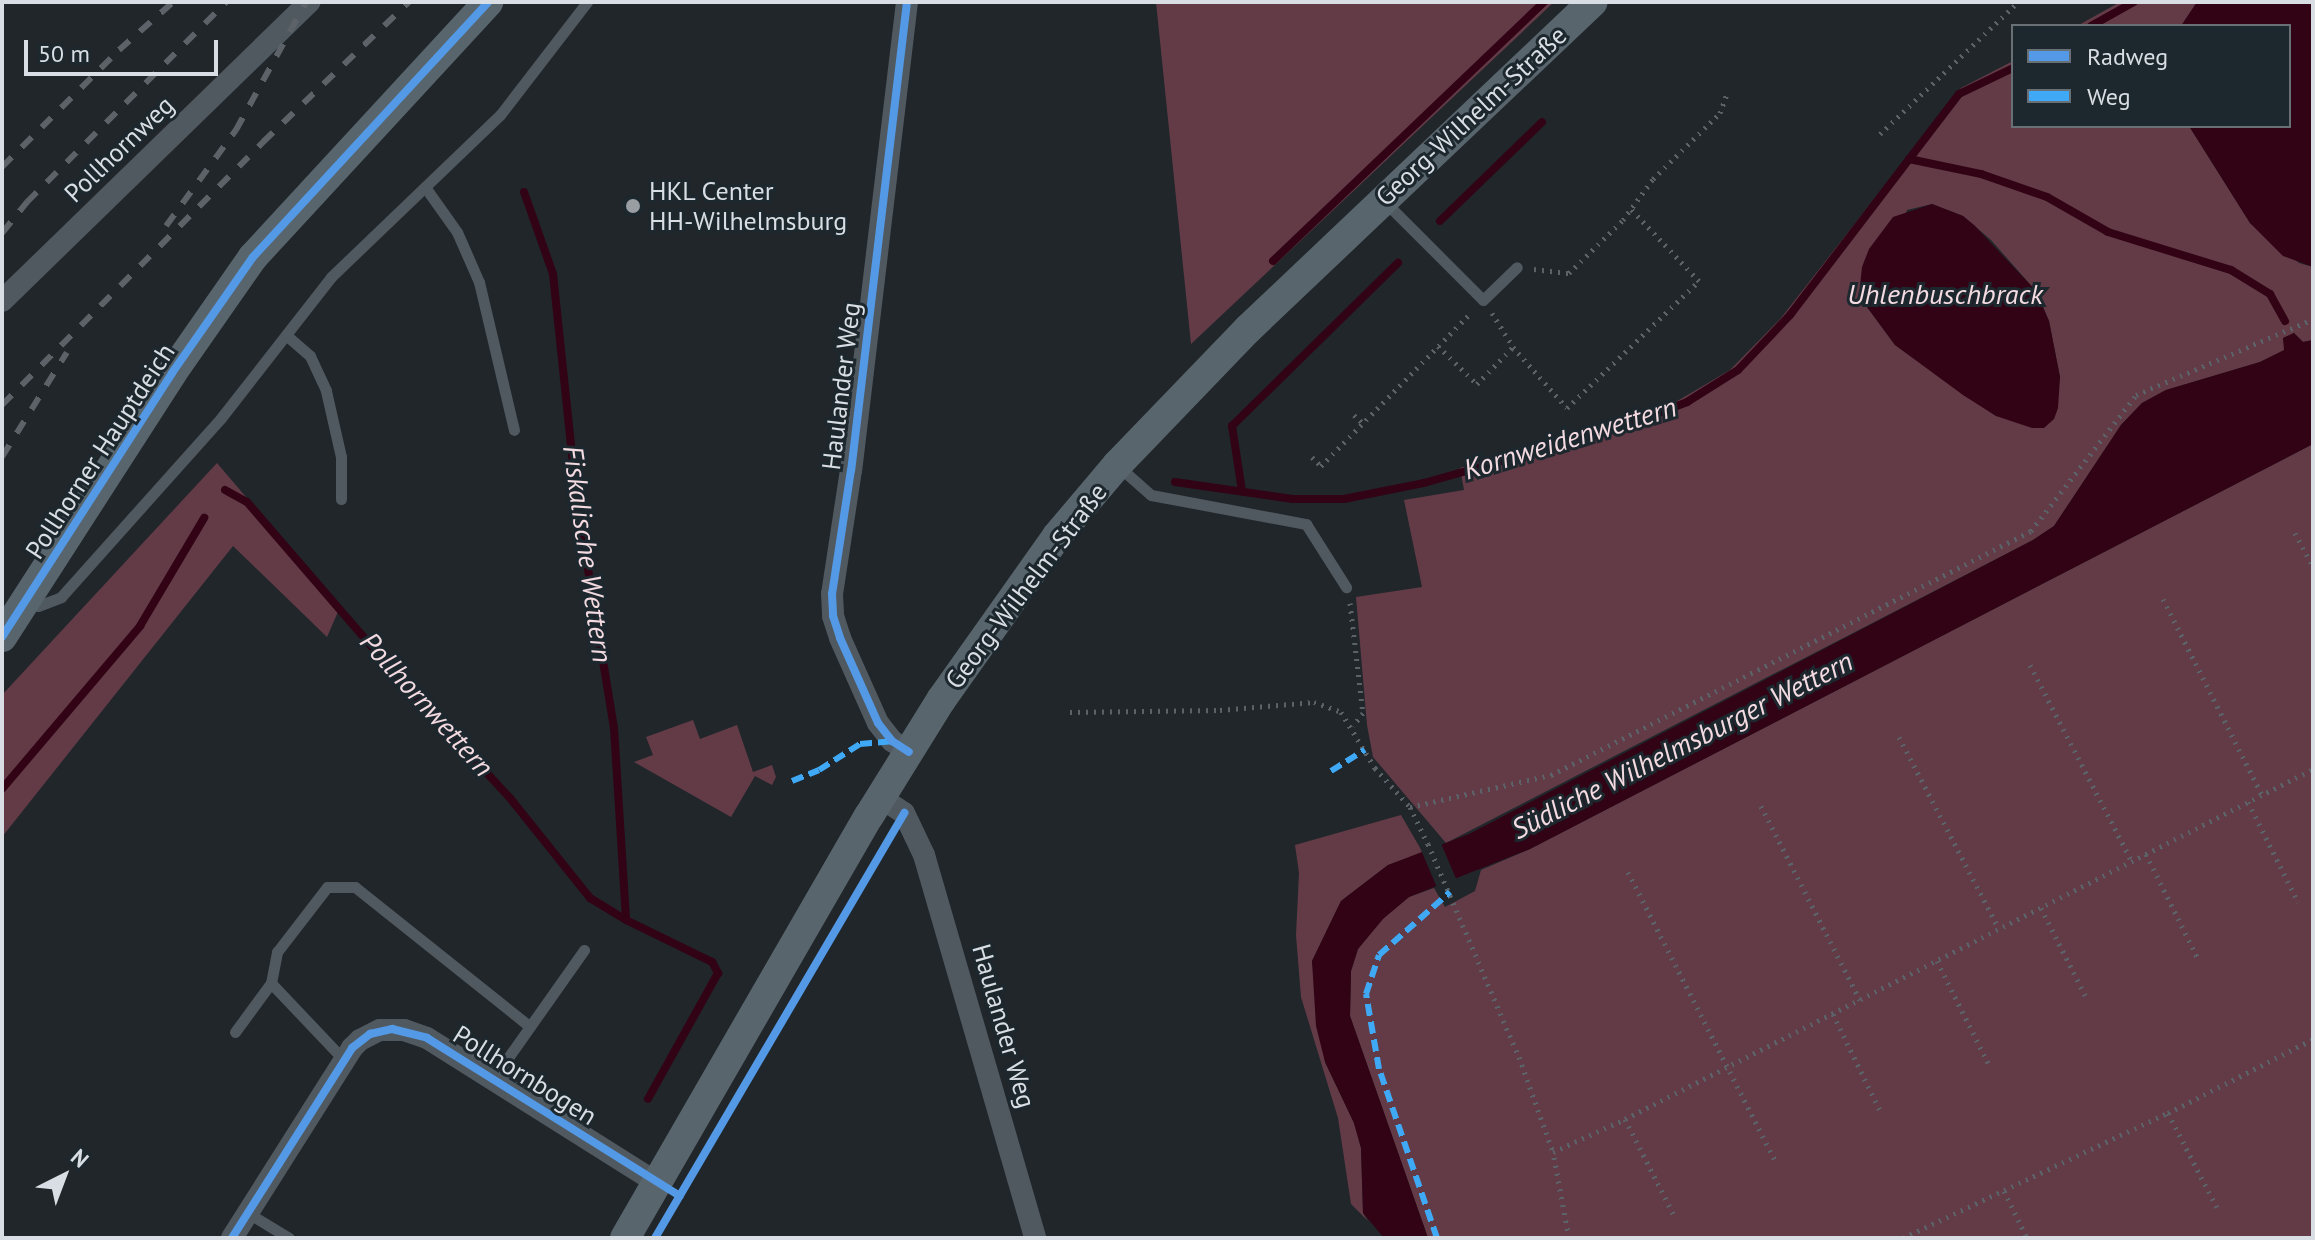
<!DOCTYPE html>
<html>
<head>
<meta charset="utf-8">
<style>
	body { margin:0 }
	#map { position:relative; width:2315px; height:1240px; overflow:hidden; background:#21262a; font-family:"PT Sans",sans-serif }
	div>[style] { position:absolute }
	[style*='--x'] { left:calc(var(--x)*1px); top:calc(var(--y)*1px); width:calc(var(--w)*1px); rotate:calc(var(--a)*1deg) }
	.green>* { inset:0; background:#633b47 }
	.water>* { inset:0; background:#310315 }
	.pier>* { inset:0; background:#21262a; transform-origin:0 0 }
	.stream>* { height:8px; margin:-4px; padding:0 4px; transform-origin:4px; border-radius:4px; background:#310315 }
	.path>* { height:5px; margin-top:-2.5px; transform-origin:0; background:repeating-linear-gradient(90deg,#5c6368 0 2px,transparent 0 8px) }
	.service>* { height:11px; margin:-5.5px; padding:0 5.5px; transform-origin:5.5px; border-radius:5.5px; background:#505960 }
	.minor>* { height:22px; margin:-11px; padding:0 11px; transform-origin:11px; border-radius:11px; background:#505960 }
	.secondary>* { height:30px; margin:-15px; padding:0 15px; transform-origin:15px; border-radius:15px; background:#58656d }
	.rail>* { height:6px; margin-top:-3px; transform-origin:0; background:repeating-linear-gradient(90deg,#5c6267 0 14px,transparent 0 28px) }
	.quiet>* { height:6px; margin-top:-3px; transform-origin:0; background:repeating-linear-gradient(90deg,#3fa9f5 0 12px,transparent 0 18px) }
	.cycleway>* { height:8px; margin:-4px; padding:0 4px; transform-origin:4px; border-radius:4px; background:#5399e6 }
	.dots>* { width:22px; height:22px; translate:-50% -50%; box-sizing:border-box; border:4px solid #1d272e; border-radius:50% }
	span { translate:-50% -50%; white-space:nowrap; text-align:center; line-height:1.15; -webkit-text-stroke:6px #1d272e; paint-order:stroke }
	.street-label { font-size:26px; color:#d8dee3 }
	.poi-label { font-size:26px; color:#d8dee3 }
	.left { translate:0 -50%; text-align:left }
	.water-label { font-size:28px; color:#f4dbe1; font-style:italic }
	.frame { position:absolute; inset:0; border:4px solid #d8dee3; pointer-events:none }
	.legend { position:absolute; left:2011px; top:24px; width:280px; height:104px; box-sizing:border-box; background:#1d272e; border:2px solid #687076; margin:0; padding:10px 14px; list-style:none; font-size:24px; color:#d8dee3 }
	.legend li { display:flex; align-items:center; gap:16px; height:40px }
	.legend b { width:40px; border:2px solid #687076 }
	.north { position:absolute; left:24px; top:1136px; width:80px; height:80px; -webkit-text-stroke:6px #1d272e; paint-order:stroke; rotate:42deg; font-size:22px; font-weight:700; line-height:32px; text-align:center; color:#d8dee3 }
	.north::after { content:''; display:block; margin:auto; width:28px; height:36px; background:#d8dee3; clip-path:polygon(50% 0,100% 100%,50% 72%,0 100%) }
	.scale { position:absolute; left:24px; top:40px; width:194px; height:36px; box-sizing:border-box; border:4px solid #d8dee3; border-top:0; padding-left:10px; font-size:24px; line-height:28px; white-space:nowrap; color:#d8dee3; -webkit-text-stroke:6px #1d272e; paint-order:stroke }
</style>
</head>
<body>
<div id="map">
	<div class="green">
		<div style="clip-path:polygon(1156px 2px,1554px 2px,1191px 344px)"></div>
		<div style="clip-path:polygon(2120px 2px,2197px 2px,2181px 26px,2077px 26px)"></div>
		<div style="clip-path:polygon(evenodd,2013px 61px,2013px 126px,2189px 126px,2250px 223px,2299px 263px,2313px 267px,2313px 340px,2303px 342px,2294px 333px,2283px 338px,2285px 350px,2260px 362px,2166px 390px,2142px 403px,2121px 425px,2054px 526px,2033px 540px,1446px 843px,1373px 757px,1367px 725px,1356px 597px,1422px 587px,1404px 500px,1464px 490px,1460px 468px,1674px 403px,1730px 370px,1781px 318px,1961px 88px,2013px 61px,1932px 204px,1963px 216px,1991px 240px,2036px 291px,2049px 321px,2060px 377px,2054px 419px,1996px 416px,1895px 345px,1867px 307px,1907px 210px,1932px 204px)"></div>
		<div style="clip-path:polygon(2313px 444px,2313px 1238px,1428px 1238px,1350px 1016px,1351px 971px,1358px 949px,1383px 918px,1409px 897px,1434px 888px,1445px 907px,1475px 891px,1481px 870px,1530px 849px)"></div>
		<div style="clip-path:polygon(217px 463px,340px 607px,327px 637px,233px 546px,2px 837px,2px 695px)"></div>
		<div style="clip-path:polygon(693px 720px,700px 739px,737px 725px,753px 772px,772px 765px,776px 777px,772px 785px,755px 776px,731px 817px,634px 762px,653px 755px,646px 737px)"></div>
		<div style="clip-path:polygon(1401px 815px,1423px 853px,1388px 865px,1341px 901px,1312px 961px,1325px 1062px,1354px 1123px,1361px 1148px,1363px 1213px,1368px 1221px,1351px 1204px,1338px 1118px,1301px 997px,1296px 935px,1299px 873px,1295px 845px)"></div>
	</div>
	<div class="water">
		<div style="clip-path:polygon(2197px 2px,2313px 2px,2313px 267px,2283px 256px,2250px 223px,2189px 126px,2289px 126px,2289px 26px,2181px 26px)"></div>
		<div style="clip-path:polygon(1932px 204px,1963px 216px,1974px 225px,2036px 291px,2049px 321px,2060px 377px,2058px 408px,2054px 419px,2044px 428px,2032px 428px,1996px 416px,1963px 395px,1895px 345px,1867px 307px,1860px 286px,1862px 267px,1869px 249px,1893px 217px)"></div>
		<div style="clip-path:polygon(2294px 333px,2303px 342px,2313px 340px,2313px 444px,1530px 849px,1409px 897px,1383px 919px,1358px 949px,1351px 971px,1350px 1016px,1428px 1238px,1384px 1238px,1363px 1213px,1361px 1148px,1354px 1123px,1325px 1062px,1316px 1026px,1312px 961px,1341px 901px,1388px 865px,1469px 834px,2033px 540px,2054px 526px,2121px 425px,2142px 403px,2166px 390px,2260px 362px,2284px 350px,2283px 338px)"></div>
	</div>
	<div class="pier">
		<div style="left:1440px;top:841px;width:46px;height:21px;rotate:67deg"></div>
	</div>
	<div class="stream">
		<div style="--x:2091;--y:26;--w:49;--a:-29.2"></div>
		<div style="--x:1909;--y:159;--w:74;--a:11.8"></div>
		<div style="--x:1981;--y:174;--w:70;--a:19.2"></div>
		<div style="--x:2047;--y:197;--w:70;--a:29.8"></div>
		<div style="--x:2108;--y:232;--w:129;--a:17.2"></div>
		<div style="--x:2231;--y:270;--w:46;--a:31.6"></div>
		<div style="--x:2270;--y:294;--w:31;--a:61"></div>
		<div style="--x:524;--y:192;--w:87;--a:70.5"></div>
		<div style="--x:553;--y:274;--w:229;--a:84"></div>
		<div style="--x:577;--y:502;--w:229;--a:80.7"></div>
		<div style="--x:614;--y:728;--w:192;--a:86.4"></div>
		<div style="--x:1440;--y:221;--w:142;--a:-44.1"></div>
		<div style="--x:1273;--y:261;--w:375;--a:-43.7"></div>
		<div style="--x:1175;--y:482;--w:119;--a:8.2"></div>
		<div style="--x:1293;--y:499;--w:51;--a:0"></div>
		<div style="--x:1344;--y:499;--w:82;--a:-11.3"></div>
		<div style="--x:1424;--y:483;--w:206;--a:-15.8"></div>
		<div style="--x:1622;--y:427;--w:70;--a:-21"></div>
		<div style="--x:1687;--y:402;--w:60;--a:-32.1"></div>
		<div style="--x:1738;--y:370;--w:76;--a:-46.6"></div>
		<div style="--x:1790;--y:315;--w:278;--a:-52.6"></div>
		<div style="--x:1959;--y:94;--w:60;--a:-25.7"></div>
		<div style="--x:225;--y:490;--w:25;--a:29"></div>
		<div style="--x:247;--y:502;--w:230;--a:49.2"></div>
		<div style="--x:397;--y:676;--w:166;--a:47.2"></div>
		<div style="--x:510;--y:798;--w:128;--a:51.3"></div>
		<div style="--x:590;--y:898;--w:42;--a:31.4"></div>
		<div style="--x:626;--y:920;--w:96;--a:26"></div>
		<div style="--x:712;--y:962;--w:13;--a:61"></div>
		<div style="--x:718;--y:973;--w:144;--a:119.1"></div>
		<div style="--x:1242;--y:491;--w:66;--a:-98.7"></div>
		<div style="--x:1232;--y:426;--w:233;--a:-44.5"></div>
		<div style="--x:2;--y:789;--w:214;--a:-49.7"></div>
		<div style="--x:140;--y:626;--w:126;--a:-59.3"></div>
	</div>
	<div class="path">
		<div style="--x:1880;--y:134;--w:191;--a:-43.7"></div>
		<div style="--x:1534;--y:269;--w:35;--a:7"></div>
		<div style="--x:1569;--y:273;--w:76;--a:-44.5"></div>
		<div style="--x:1623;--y:220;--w:51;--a:-53.8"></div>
		<div style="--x:1653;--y:179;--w:94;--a:-44.6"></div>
		<div style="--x:1720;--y:113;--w:20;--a:-70"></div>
		<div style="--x:1492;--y:313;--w:40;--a:58"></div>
		<div style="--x:1513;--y:347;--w:81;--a:48.5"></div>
		<div style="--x:1567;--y:408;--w:183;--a:-43.9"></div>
		<div style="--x:1699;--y:281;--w:99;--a:-133.4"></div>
		<div style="--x:1438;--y:346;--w:54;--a:44.3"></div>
		<div style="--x:1477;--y:384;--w:52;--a:-45.8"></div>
		<div style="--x:1354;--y:415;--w:12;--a:42"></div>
		<div style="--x:1312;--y:457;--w:13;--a:45"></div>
		<div style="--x:1321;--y:466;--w:214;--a:-45.6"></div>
		<div style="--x:2295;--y:533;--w:38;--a:62"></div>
		<div style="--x:2163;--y:599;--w:220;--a:63.2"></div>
		<div style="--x:1350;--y:603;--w:111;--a:83.3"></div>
		<div style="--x:1363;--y:713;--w:16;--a:128"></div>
		<div style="--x:2030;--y:665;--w:222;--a:62.6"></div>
		<div style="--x:1070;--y:712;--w:150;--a:-0.8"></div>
		<div style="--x:1220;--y:710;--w:94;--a:-4.9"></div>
		<div style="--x:1314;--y:702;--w:29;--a:20"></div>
		<div style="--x:1341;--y:712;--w:66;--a:58.7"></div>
		<div style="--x:1375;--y:768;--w:52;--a:48.1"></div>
		<div style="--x:1410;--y:807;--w:41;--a:64.1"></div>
		<div style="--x:1428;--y:844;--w:232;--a:66.9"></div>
		<div style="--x:1519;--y:1057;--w:101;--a:70.3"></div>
		<div style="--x:1899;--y:737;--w:216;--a:62.5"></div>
		<div style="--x:2248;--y:802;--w:112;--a:63.4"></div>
		<div style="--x:1761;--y:806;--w:218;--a:63"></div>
		<div style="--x:1410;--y:807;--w:145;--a:-12.8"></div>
		<div style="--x:1551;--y:775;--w:538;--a:-26.95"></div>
		<div style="--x:2031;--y:531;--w:172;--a:-52.3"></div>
		<div style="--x:2136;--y:395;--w:193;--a:-23.2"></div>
		<div style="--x:2146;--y:854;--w:119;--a:63.6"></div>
		<div style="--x:1628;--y:872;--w:326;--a:63"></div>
		<div style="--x:2041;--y:908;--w:104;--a:63.2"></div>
		<div style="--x:1937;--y:961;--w:114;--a:63.4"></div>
		<div style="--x:1833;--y:1014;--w:110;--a:64.1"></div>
		<div style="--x:2168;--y:1113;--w:111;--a:62.7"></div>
		<div style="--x:1625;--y:1119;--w:110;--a:63"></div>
		<div style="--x:2004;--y:1191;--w:52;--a:63.9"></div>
		<div style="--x:1569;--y:1238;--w:87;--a:-100.5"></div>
		<div style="--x:1553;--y:1152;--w:79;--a:-24.6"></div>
		<div style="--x:1625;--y:1119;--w:772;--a:-26.96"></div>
		<div style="--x:1903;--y:1238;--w:293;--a:-25.3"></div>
		<div style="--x:2168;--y:1113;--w:163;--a:-27"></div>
	</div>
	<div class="service">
		<div style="--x:425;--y:187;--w:55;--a:54.6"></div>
		<div style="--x:457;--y:232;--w:55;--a:66.3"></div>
		<div style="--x:479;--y:282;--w:152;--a:76.7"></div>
		<div style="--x:1386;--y:203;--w:137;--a:45"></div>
		<div style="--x:1483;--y:300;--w:47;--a:-44.1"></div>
		<div style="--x:286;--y:335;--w:32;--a:41"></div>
		<div style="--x:310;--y:356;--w:38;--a:65"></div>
		<div style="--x:326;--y:391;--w:68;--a:77.2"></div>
		<div style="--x:341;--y:457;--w:42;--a:90"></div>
		<div style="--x:1117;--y:465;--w:45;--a:41.4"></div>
		<div style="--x:1151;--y:495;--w:158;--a:10.6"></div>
		<div style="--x:1306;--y:524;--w:75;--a:57.6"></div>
		<div style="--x:28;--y:601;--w:11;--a:27"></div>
		<div style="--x:38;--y:606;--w:25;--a:-21"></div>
		<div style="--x:61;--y:597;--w:240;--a:-48.2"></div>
		<div style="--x:221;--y:418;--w:179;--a:-52"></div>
		<div style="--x:331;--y:277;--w:234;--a:-43.8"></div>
		<div style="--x:500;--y:115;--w:143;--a:-52.4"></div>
		<div style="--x:235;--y:1032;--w:61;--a:-53.7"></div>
		<div style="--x:344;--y:1060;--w:106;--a:-133.5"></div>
		<div style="--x:271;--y:983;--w:32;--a:-79"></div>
		<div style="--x:277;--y:952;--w:82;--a:-52.4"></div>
		<div style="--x:327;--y:887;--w:28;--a:0"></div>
		<div style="--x:355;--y:887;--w:221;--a:38.6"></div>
		<div style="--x:493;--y:1079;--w:158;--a:-54.8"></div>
		<div style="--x:248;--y:1213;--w:48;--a:31.4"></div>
	</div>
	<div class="minor">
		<div style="--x:907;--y:2;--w:471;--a:96.8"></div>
		<div style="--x:851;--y:470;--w:125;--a:98.7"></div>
		<div style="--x:832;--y:594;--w:22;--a:87"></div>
		<div style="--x:833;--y:616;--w:23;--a:72"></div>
		<div style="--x:840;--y:638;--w:93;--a:65.9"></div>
		<div style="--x:878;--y:723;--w:23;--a:52"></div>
		<div style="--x:892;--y:741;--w:20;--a:33"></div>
		<div style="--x:2;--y:301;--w:429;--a:-44.2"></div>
		<div style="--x:881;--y:798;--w:27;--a:33"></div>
		<div style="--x:904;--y:813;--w:47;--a:64.5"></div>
		<div style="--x:924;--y:855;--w:399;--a:73.8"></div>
		<div style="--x:232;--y:1238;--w:225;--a:-57.7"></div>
		<div style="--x:352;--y:1048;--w:11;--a:-45"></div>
		<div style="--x:360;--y:1040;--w:22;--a:-27"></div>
		<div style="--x:380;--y:1030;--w:24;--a:0"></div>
		<div style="--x:404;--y:1030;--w:24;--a:19"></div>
		<div style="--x:427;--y:1038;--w:272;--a:32.2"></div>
	</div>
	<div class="secondary">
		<div style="--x:2;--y:637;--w:314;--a:-57.2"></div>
		<div style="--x:172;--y:373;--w:141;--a:-55.1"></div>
		<div style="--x:253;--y:257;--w:347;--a:-47.3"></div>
		<div style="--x:625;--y:1238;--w:487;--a:-60"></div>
		<div style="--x:869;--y:816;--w:137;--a:-58.2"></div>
		<div style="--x:941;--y:700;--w:201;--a:-54.7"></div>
		<div style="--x:1057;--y:536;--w:93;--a:-49.8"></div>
		<div style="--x:1117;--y:465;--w:189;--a:-46.1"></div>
		<div style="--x:1248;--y:329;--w:475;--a:-43.5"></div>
	</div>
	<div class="rail">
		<div style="--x:2;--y:167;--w:165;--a:-45"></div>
		<div style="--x:119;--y:50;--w:72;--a:-41.6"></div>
		<div style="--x:166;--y:226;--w:119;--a:-53.9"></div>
		<div style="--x:236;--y:130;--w:146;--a:-61.3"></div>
		<div style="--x:2;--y:233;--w:40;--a:-51"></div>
		<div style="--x:27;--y:202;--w:282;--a:-45.1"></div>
		<div style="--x:2;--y:405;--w:371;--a:-45.2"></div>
		<div style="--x:263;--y:142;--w:202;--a:-43.8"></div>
		<div style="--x:2;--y:457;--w:123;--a:-58.2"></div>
	</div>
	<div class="quiet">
		<div style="--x:1331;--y:771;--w:40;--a:-32"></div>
		<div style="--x:792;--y:781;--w:29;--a:-22"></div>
		<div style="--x:819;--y:770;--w:49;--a:-32.4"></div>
		<div style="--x:860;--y:744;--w:32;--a:-5"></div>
		<div style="--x:1437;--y:1238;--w:179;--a:-108.9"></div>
		<div style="--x:1379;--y:1069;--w:76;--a:-99.8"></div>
		<div style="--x:1366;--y:994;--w:41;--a:-71.6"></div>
		<div style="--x:1379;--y:955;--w:95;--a:-41.6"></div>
	</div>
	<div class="cycleway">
		<div style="--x:907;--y:2;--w:471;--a:96.8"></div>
		<div style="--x:851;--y:470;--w:125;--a:98.7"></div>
		<div style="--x:832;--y:594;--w:22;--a:87"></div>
		<div style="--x:833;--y:616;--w:23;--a:72"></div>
		<div style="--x:840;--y:638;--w:93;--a:65.9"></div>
		<div style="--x:878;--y:723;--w:23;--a:52"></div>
		<div style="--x:892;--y:741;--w:20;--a:33"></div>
		<div style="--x:2;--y:637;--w:314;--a:-57.2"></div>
		<div style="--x:172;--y:373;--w:141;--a:-55.1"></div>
		<div style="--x:253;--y:257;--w:347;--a:-47.3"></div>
		<div style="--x:232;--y:1238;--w:225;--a:-57.7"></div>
		<div style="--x:352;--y:1048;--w:23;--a:-38"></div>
		<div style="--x:370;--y:1034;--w:23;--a:-13"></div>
		<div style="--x:392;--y:1029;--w:36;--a:14"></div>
		<div style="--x:427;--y:1038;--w:298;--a:32"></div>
		<div style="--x:655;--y:1238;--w:493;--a:-59.6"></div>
	</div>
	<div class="dots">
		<div style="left:633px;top:206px;background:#989ea2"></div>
	</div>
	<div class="street-label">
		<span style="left:1471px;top:116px;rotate:-43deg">Georg-Wilhelm-Straße</span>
		<span style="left:119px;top:149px;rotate:-44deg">Pollhornweg</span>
		<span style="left:841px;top:386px;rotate:-83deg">Haulander Weg</span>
		<span style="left:100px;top:451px;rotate:-57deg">Pollhorner Hauptdeich</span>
		<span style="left:1026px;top:586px;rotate:-53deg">Georg-Wilhelm-Straße</span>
		<span style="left:1004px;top:1026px;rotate:74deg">Haulander Weg</span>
		<span style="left:525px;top:1075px;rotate:32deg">Pollhornbogen</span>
	</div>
	<div class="poi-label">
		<span class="left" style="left:649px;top:206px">HKL Center<br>HH-Wilhelmsburg</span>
	</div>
	<div class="water-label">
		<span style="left:1945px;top:294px">Uhlenbuschbrack</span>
		<span style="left:1570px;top:438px;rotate:-17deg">Kornweidenwettern</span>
		<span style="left:588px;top:554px;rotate:82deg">Fiskalische Wettern</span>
		<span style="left:427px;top:704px;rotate:48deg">Pollhornwettern</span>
		<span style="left:1682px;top:745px;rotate:-27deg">Südliche Wilhelmsburger Wettern</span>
	</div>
	<div class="frame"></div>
	<ul class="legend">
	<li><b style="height:10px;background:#5399e6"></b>Radweg</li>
	<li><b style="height:10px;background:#3fa9f5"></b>Weg</li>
	</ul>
	<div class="north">N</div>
	<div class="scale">50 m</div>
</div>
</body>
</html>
